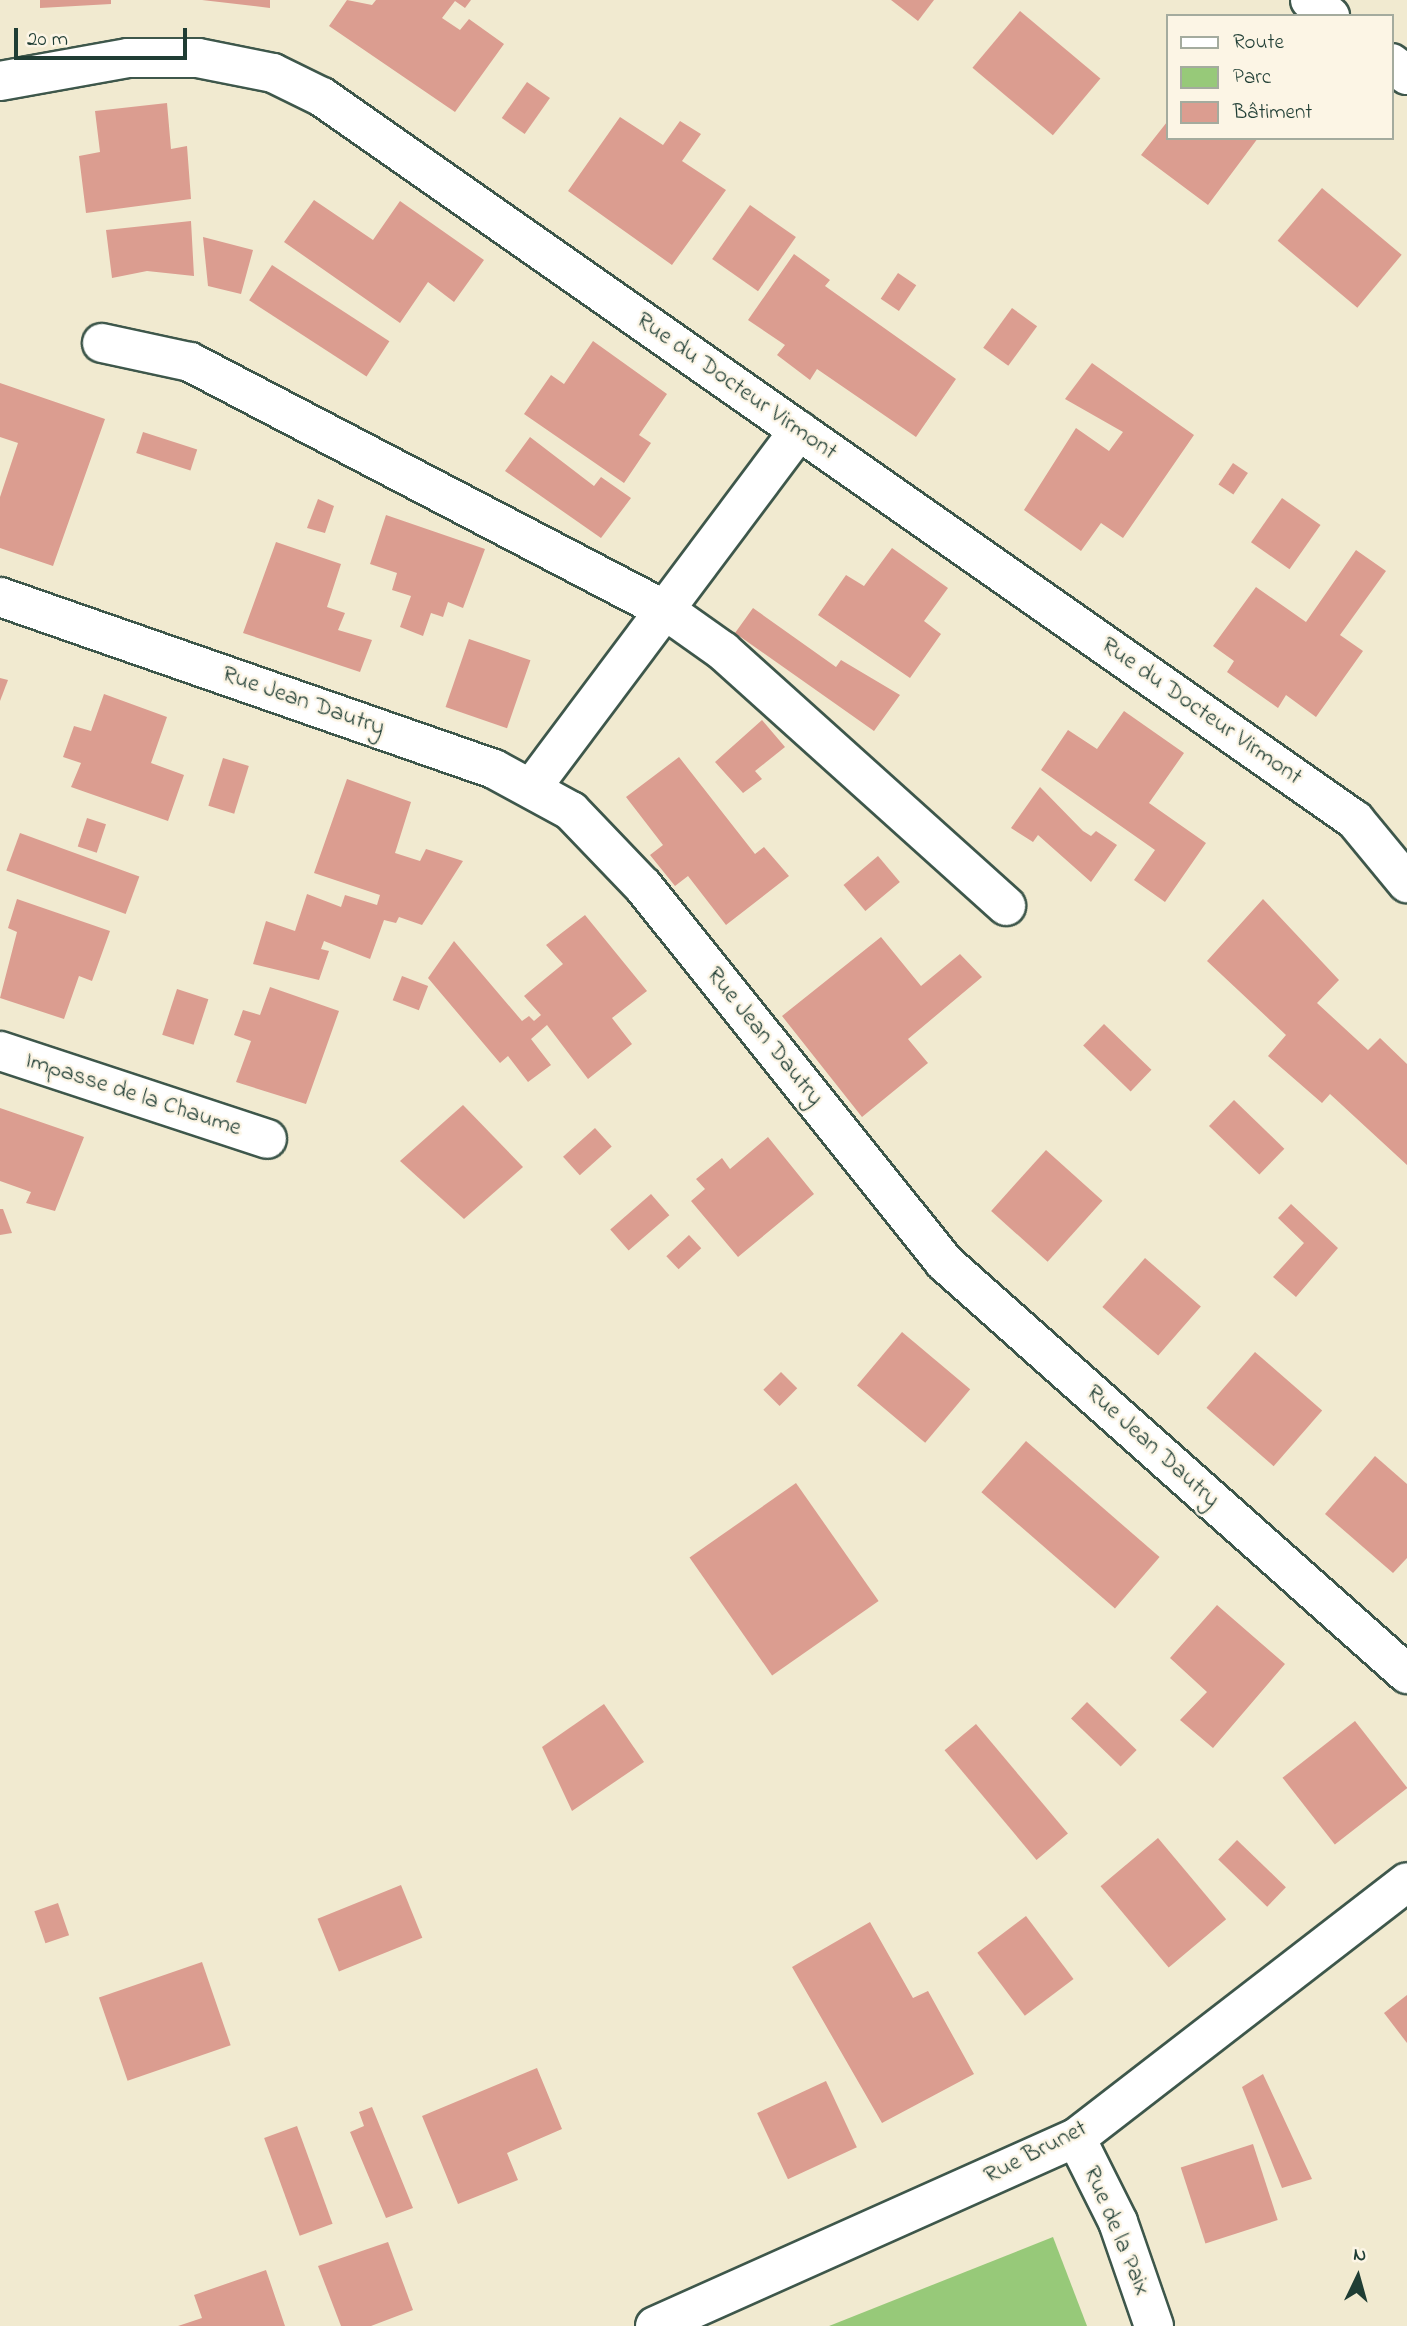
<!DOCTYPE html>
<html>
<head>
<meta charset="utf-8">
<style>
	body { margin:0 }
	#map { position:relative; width:1407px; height:2326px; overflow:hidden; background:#f1ead0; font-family:"Indie Flower",sans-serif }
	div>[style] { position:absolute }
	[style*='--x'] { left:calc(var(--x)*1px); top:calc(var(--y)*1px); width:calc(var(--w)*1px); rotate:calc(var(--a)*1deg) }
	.green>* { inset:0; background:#97c979 }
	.building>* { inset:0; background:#db9d90; transform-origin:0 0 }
	.roads { filter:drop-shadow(2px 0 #3e574b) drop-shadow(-2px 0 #3e574b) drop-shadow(0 2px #3e574b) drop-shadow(0 -2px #3e574b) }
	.minor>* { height:38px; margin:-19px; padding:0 19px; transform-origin:19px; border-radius:19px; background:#fff }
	span { translate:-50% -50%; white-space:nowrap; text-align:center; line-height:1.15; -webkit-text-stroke:5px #fcf5e5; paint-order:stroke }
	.street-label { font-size:24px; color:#1f3d34 }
	.legend { position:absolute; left:1166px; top:14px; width:228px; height:126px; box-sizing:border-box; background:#fcf5e5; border:2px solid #a4ab9e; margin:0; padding:9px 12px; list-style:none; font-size:21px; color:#1f3d34 }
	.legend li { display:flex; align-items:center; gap:14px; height:35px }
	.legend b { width:35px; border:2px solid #a4ab9e }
	.north { position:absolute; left:1323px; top:2242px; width:70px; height:70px; -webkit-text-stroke:5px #fcf5e5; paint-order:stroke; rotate:5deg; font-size:19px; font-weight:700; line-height:28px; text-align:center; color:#1f3d34 }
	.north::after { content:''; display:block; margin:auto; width:24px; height:32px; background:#1f3d34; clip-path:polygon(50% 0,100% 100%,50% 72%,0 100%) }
	.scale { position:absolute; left:14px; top:28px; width:173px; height:32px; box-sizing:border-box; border:4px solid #1f3d34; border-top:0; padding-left:9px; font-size:21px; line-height:24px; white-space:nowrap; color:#1f3d34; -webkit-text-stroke:5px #fcf5e5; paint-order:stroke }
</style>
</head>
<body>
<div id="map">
	<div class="green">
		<div style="clip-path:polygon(1053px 2237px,1087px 2326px,829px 2326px)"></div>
	</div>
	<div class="building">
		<div style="clip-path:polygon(40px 0,111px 0,111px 4px,40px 8px)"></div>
		<div style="clip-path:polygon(202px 0,270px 0,270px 8px)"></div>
		<div style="clip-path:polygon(347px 0,372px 5px,376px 0,471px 0,465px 8px,455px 1px,442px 18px,460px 30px,469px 19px,504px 44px,455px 112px,329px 26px)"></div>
		<div style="clip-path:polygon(891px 0,934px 0,918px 21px)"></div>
		<div style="left:1020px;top:11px;width:105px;height:74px;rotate:40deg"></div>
		<div style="left:527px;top:82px;width:28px;height:44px;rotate:35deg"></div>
		<div style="clip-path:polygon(167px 103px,171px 149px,187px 146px,191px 199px,86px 213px,79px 156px,100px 152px,95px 111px)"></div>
		<div style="clip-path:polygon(620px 117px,663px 145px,680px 121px,701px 134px,682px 161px,726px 190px,672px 265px,568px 191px)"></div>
		<div style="clip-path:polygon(1167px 122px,1167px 138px,1258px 138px,1208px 205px,1141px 155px)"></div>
		<div style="left:1322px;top:188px;width:104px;height:69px;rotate:40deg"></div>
		<div style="clip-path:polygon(314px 200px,373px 240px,400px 201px,484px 260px,454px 302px,428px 282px,400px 323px,284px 242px)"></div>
		<div style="left:750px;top:205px;width:56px;height:66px;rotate:35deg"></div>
		<div style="clip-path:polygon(191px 221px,194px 276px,147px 271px,112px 278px,106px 230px)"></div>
		<div style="clip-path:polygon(203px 237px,253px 250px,241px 294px,208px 286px)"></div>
		<div style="clip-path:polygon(794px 254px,830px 280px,825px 286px,956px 379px,916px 437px,817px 369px,810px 380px,777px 355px,785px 345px,748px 320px)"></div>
		<div style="left:272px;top:265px;width:140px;height:42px;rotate:33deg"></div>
		<div style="left:898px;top:273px;width:22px;height:31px;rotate:34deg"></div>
		<div style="left:1012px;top:308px;width:31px;height:49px;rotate:36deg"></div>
		<div style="clip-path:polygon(593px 341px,667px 394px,639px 435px,651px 443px,624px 483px,524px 414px,551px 375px,564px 384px)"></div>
		<div style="clip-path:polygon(1092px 363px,1194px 435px,1123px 538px,1101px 523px,1081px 551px,1024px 510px,1076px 428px,1109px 451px,1123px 432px,1065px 399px)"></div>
		<div style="clip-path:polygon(0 383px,105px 419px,53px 566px,0 548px,0 497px,18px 443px,0 437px)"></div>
		<div style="left:143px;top:432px;width:57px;height:22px;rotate:18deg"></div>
		<div style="clip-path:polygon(530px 437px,594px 486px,601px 477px,631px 498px,601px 538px,505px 471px)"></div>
		<div style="left:1233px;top:463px;width:18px;height:26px;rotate:34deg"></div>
		<div style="left:1282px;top:498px;width:47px;height:54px;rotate:35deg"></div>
		<div style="clip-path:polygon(318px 499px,334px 506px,325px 533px,307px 528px)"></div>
		<div style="clip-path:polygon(386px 515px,485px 549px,463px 608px,448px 602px,443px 617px,431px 613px,423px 636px,400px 627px,411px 596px,392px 590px,397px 573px,370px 564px)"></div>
		<div style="clip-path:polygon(276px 542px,341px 564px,327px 607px,345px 613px,338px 630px,372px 640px,360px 672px,243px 633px)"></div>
		<div style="clip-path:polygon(892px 548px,948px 588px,924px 621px,941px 634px,910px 678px,818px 615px,846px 575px,864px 586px)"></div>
		<div style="clip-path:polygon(1356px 550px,1386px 571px,1340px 635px,1363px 651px,1316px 717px,1286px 695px,1278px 708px,1227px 672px,1234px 661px,1213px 646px,1256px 587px,1306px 622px)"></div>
		<div style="clip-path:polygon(753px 608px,836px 667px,841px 660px,900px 695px,874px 731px,735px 633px)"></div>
		<div style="left:469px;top:639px;width:65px;height:72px;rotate:19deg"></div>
		<div style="clip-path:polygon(0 678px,8px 680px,0 701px)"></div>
		<div style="clip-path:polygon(104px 694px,167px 717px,151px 763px,184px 775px,168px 821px,71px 787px,81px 763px,63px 757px,74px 726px,91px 731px)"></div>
		<div style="clip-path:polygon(1124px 711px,1184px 753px,1149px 803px,1206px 843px,1165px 902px,1134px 880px,1155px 850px,1041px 770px,1068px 730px,1097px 749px)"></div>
		<div style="clip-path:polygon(762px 720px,785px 747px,755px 771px,762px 779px,743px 793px,715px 762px)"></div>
		<div style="clip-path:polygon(679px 757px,755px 854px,764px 847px,789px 876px,726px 925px,688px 876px,675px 886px,650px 855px,663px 845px,626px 797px)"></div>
		<div style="left:223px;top:758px;width:27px;height:50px;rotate:17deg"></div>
		<div style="clip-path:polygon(347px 779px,411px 802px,395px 853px,420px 861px,426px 849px,463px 861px,422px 925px,399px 917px,396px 923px,384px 920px,370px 959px,324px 941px,321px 949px,329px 951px,319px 980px,253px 964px,266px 921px,295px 931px,307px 894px,341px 907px,345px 895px,377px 905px,380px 895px,314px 873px)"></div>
		<div style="clip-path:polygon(1040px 787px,1083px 831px,1091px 836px,1096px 831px,1117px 845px,1091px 882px,1038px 835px,1033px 842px,1011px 828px)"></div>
		<div style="left:87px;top:818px;width:20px;height:30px;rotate:18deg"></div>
		<div style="left:20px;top:833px;width:127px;height:40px;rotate:20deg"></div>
		<div style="left:878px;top:856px;width:34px;height:45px;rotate:50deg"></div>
		<div style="clip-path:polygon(17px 899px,110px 931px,92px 981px,79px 976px,64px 1019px,0 998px,17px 932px,8px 928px)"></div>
		<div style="clip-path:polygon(1263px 899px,1339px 980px,1317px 1003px,1368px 1050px,1380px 1038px,1407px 1064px,1407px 1165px,1330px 1094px,1322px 1103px,1268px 1056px,1286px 1035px,1207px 961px)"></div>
		<div style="clip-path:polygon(585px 915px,647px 991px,612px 1018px,632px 1044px,588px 1079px,547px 1025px,531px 1039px,551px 1065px,528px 1082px,508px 1056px,500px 1063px,428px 978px,454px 941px,522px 1021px,529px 1016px,534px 1021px,541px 1015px,524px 996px,563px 964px,546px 945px)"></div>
		<div style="clip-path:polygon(881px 937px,921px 986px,960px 954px,982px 977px,908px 1039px,928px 1063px,862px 1117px,782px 1016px)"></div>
		<div style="left:402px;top:976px;width:28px;height:26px;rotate:21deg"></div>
		<div style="clip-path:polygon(270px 987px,339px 1011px,306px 1104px,236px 1082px,251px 1041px,234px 1035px,243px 1010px,260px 1015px)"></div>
		<div style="left:177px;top:989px;width:33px;height:48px;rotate:18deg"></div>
		<div style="left:1104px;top:1024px;width:66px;height:30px;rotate:44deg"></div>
		<div style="left:1234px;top:1100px;width:70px;height:36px;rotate:44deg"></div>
		<div style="clip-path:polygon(463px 1105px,523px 1167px,464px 1219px,400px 1161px)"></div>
		<div style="clip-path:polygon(0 1108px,84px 1137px,55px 1211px,26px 1203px,31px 1192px,0 1181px)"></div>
		<div style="left:595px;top:1128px;width:25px;height:43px;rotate:48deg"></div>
		<div style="clip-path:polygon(768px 1137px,814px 1194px,738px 1257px,691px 1201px,705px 1189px,696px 1179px,722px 1158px,730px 1169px)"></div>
		<div style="left:1046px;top:1150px;width:76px;height:82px;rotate:42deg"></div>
		<div style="left:651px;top:1194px;width:28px;height:54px;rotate:49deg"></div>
		<div style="clip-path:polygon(1291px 1204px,1338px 1248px,1296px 1297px,1273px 1277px,1304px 1243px,1278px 1218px)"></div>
		<div style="clip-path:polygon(0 1209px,3px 1209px,12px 1233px,0 1235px)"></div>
		<div style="left:689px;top:1235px;width:18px;height:31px;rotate:47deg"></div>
		<div style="left:1145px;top:1258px;width:74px;height:65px;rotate:41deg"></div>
		<div style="left:902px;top:1332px;width:89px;height:70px;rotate:40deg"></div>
		<div style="left:1255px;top:1352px;width:89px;height:74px;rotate:41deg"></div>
		<div style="left:781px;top:1372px;width:23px;height:25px;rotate:45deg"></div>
		<div style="left:1026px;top:1441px;width:177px;height:68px;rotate:41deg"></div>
		<div style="clip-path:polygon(1375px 1456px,1407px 1484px,1407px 1558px,1393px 1573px,1325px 1514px)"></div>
		<div style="left:796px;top:1483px;width:144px;height:130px;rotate:55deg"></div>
		<div style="clip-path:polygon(1217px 1605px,1285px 1664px,1213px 1748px,1180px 1720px,1207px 1692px,1170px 1658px)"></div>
		<div style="left:1087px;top:1702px;width:69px;height:23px;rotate:44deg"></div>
		<div style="clip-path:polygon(604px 1704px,644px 1762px,572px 1811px,542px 1747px)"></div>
		<div style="left:1355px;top:1721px;width:85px;height:92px;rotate:52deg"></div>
		<div style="left:976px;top:1724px;width:143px;height:41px;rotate:50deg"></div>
		<div style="left:1158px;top:1838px;width:106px;height:75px;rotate:50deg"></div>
		<div style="left:1237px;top:1840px;width:68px;height:27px;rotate:44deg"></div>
		<div style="left:401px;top:1885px;width:57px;height:90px;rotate:68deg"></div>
		<div style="left:58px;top:1903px;width:34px;height:25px;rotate:71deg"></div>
		<div style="left:1026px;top:1916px;width:79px;height:61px;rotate:53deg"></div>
		<div style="clip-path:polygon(870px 1922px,913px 1998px,928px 1991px,974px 2074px,882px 2123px,792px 1967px)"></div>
		<div style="left:202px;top:1962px;width:88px;height:109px;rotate:71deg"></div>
		<div style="clip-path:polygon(1407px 1995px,1407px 2043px,1384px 2013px)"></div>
		<div style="clip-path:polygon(537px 2068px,562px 2129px,507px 2153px,518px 2180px,458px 2204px,422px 2116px)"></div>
		<div style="clip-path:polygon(1263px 2074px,1312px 2179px,1282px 2188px,1242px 2087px)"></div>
		<div style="left:826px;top:2081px;width:73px;height:76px;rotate:65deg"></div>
		<div style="clip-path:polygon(372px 2107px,413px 2208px,386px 2218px,350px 2132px,364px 2126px,359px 2112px)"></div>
		<div style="left:297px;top:2126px;width:104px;height:35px;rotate:70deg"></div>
		<div style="left:1253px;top:2144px;width:80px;height:76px;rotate:72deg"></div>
		<div style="clip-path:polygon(388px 2242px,413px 2310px,371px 2326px,341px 2326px,318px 2266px)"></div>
		<div style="clip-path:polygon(266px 2270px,285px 2326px,178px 2326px,202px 2318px,194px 2295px)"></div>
	</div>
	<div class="roads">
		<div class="minor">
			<div style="--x:1310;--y:0;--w:26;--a:39"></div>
			<div style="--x:1391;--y:63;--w:20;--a:37"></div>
			<div style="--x:0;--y:81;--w:130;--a:-10.2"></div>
			<div style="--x:128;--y:58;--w:70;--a:0"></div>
			<div style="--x:198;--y:58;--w:76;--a:11.3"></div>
			<div style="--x:273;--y:73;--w:55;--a:26.1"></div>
			<div style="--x:322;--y:97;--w:1261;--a:34.99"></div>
			<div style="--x:1355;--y:820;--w:82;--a:50.5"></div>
			<div style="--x:102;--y:343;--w:90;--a:12.2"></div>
			<div style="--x:190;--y:362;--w:536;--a:27.57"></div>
			<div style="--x:665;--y:610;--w:71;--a:35.3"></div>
			<div style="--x:723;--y:651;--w:381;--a:42"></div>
			<div style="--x:0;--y:597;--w:523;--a:19.2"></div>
			<div style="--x:494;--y:769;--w:88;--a:28.6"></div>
			<div style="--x:571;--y:811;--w:104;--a:46.2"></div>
			<div style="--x:643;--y:886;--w:482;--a:51.3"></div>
			<div style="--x:944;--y:1262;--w:620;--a:41.66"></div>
			<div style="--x:533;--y:786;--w:444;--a:-53.2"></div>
			<div style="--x:0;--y:1051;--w:281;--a:18.2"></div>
			<div style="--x:1076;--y:2138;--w:94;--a:63.4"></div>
			<div style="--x:1118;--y:2222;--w:110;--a:70.9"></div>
			<div style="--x:655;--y:2326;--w:461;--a:-24.1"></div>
			<div style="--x:1076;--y:2138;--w:418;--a:-37.7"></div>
		</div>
	</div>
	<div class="street-label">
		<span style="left:736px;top:387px;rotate:35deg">Rue du Docteur Virmont</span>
		<span style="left:303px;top:702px;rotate:19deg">Rue Jean Dautry</span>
		<span style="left:1201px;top:712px;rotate:35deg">Rue du Docteur Virmont</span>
		<span style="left:764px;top:1037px;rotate:51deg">Rue Jean Dautry</span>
		<span style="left:133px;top:1095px;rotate:18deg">Impasse de la Chaume</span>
		<span style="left:1152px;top:1447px;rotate:42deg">Rue Jean Dautry</span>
		<span style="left:1036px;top:2153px;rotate:-27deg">Rue Brunet</span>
		<span style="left:1116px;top:2231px;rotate:67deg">Rue de la Paix</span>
	</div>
	<ul class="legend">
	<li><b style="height:9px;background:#fff"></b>Route</li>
	<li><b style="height:19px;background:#97c979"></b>Parc</li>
	<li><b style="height:19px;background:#db9d90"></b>Bâtiment</li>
	</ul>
	<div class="north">N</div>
	<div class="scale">20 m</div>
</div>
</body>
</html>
